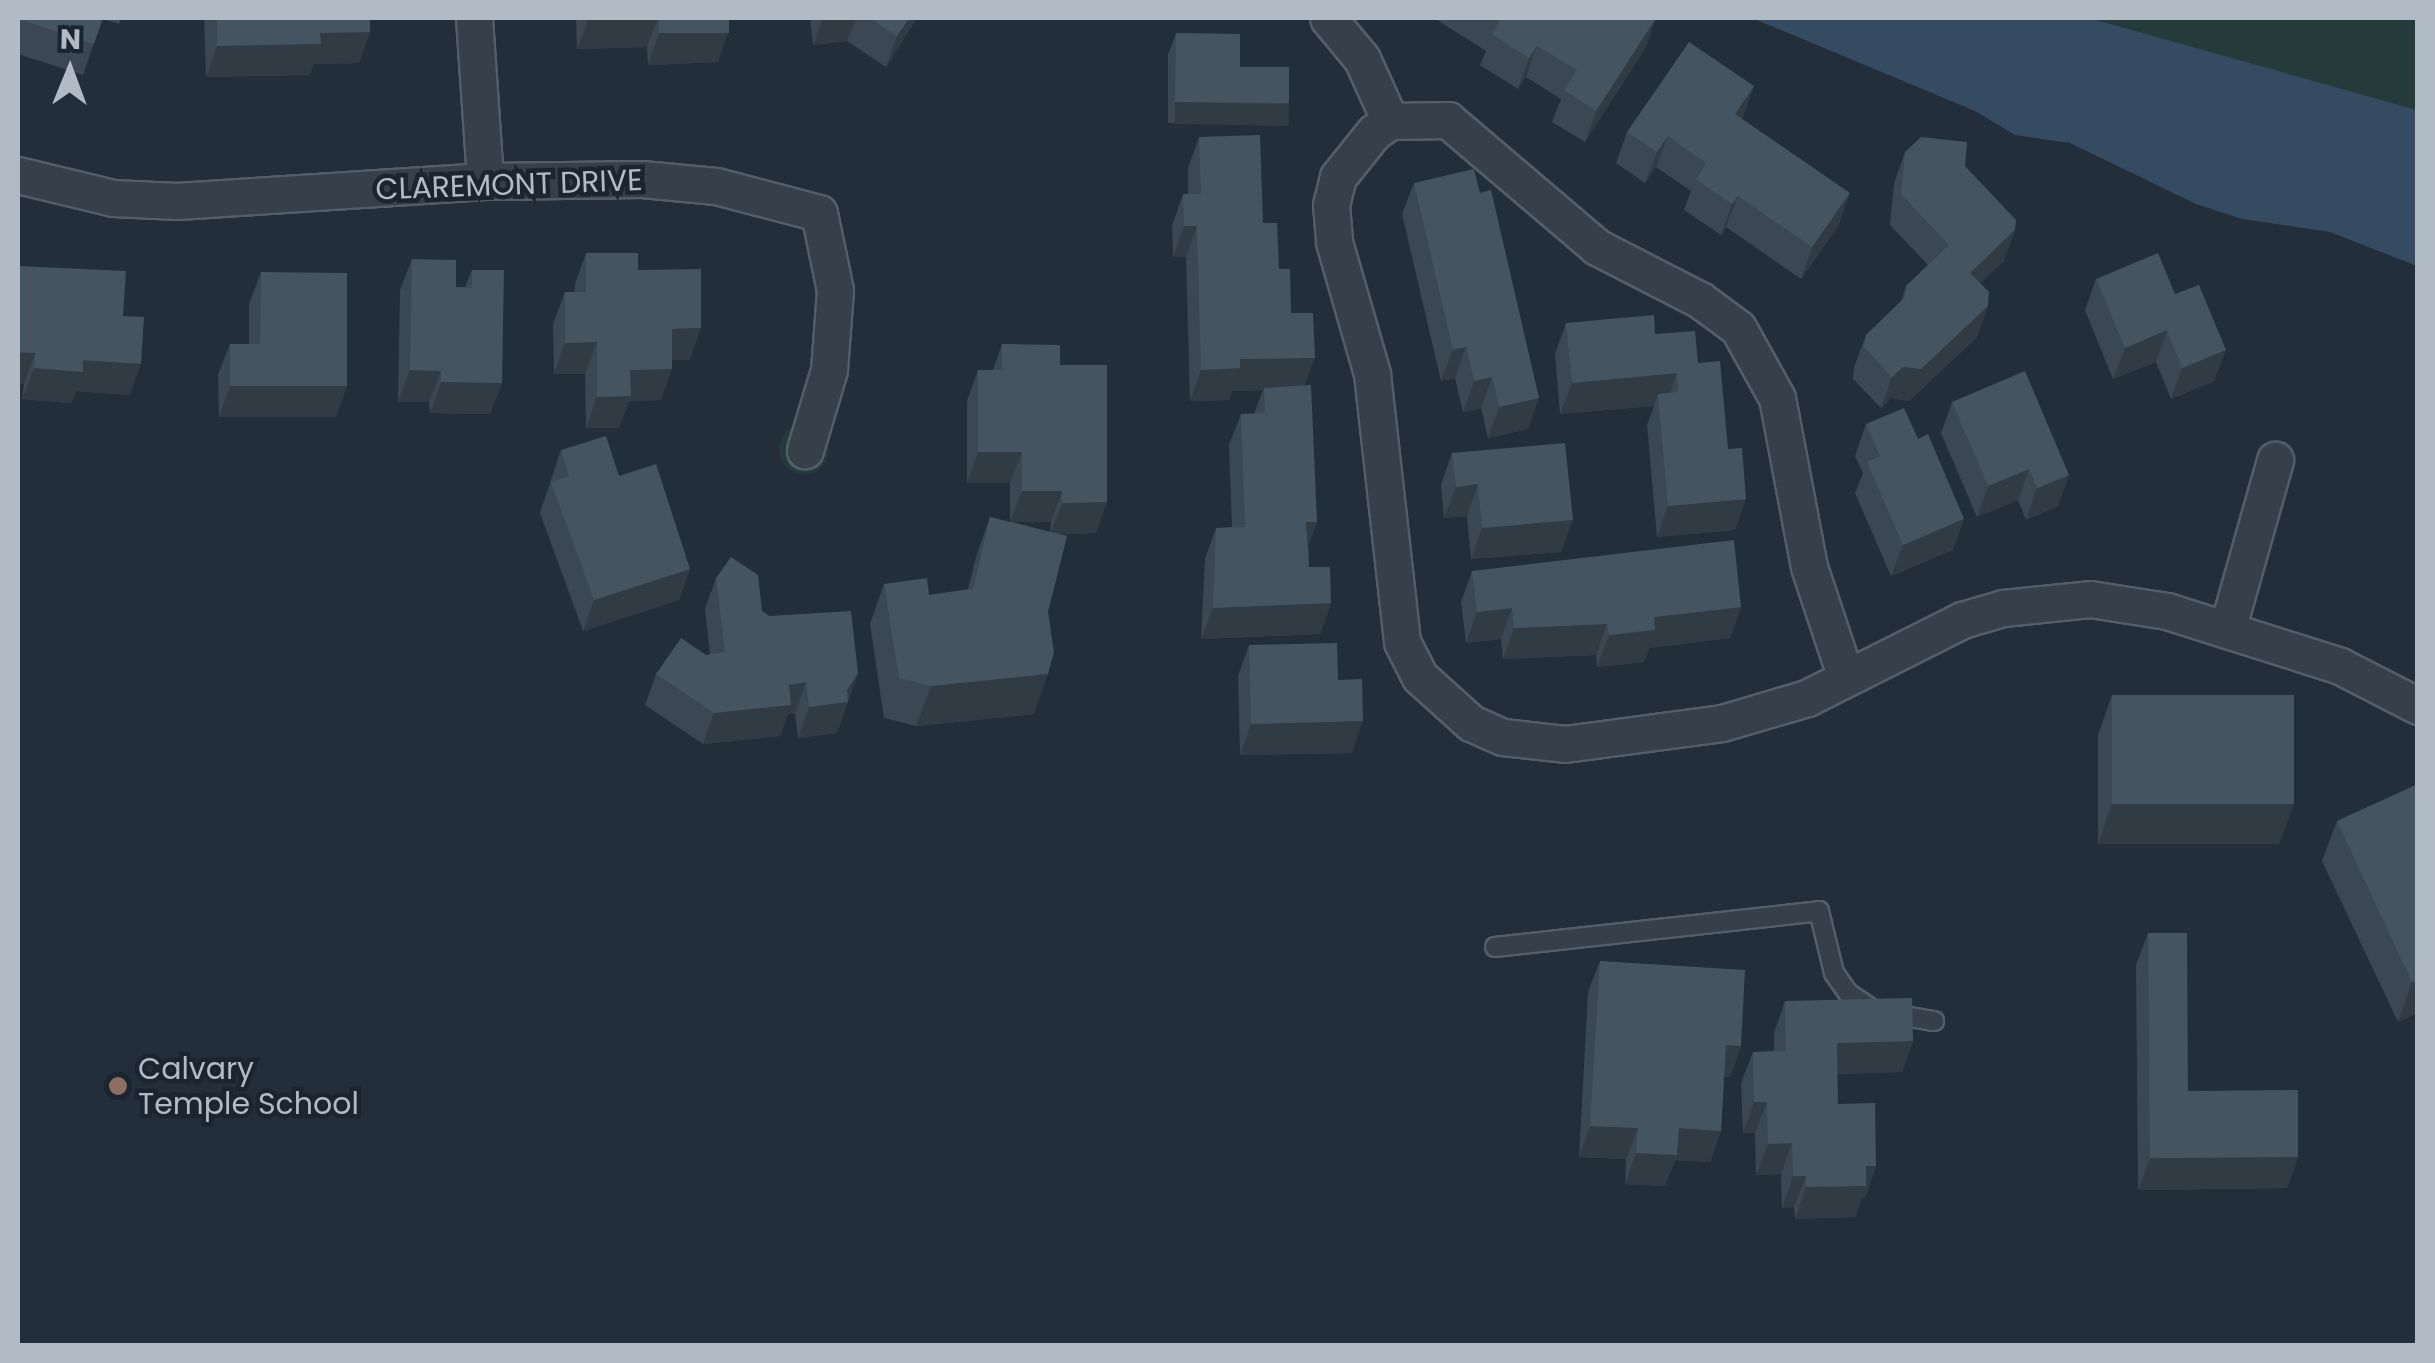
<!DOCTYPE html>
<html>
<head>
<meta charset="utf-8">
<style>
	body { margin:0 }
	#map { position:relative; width:2435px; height:1363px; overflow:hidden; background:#222e3a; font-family:Poppins,sans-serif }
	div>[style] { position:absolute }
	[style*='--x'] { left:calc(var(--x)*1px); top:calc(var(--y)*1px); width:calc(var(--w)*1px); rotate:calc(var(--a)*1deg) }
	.green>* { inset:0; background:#243a3b }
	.round { border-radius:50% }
	.water>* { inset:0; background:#354b61 }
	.roads { filter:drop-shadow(2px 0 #535e68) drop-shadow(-2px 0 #535e68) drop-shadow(0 2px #535e68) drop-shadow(0 -2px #535e68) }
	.lane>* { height:18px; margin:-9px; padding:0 9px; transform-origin:9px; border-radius:9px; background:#35404a }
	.street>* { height:35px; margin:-17.5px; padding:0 17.5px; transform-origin:17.5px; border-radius:17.5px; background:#35404a }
	.wall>* { inset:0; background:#3b4853 }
	.shaded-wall>* { inset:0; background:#303b44; transform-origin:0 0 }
	.building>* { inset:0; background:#455461; transform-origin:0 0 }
	.dots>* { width:28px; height:28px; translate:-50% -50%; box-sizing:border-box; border:5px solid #1b252f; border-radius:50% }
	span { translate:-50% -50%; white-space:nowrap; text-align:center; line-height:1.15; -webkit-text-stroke:9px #1b252f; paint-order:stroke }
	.street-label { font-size:30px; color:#b0bbc6 }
	.poi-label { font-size:30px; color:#b0bbc6 }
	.left { translate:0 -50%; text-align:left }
	.frame { position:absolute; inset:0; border:20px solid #b0bbc6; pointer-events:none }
	.north { position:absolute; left:20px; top:20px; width:100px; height:100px; -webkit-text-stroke:8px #1b252f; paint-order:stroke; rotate:1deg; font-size:28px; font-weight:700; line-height:40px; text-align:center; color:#b0bbc6 }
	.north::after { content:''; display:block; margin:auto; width:35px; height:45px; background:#b0bbc6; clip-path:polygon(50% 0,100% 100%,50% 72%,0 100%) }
</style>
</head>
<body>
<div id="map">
	<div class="green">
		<div style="clip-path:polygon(2089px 18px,2417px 18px,2417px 110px,2140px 34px)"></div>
		<div class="round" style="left:779px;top:424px;width:50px;height:50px"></div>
	</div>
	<div class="water">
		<div style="clip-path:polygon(1752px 18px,2089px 18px,2417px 110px,2417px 266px,2330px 232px,2242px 219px,2196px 204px,2070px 143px,2015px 135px,1975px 111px)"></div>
	</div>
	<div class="roads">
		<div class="lane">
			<div style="--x:1495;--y:947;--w:326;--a:-6.3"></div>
			<div style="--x:1819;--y:911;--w:64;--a:76.4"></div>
			<div style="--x:1834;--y:973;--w:24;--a:55"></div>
			<div style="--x:1848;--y:993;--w:32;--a:34"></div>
			<div style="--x:1875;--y:1011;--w:60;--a:9.6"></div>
		</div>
		<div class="street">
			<div style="--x:474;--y:18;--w:163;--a:86.1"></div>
			<div style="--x:1328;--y:18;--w:53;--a:50.3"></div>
			<div style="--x:1362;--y:59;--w:68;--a:65.7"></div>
			<div style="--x:18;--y:175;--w:98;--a:13.6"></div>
			<div style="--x:113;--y:198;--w:64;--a:2.7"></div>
			<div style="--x:177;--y:201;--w:309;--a:-3.7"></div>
			<div style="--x:485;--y:181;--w:157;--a:-0.7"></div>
			<div style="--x:642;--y:179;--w:74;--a:5.4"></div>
			<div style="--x:716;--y:186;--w:106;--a:14.7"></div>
			<div style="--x:819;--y:213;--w:79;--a:78.3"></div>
			<div style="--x:835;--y:290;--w:80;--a:94.3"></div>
			<div style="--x:829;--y:370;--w:84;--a:106.7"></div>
			<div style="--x:2227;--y:630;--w:177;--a:-74.2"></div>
			<div style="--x:1846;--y:678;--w:117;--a:-108.4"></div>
			<div style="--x:1809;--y:567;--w:172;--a:-100.7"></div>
			<div style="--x:1777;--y:398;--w:80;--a:-119.1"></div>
			<div style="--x:1738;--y:328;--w:47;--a:-143.6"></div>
			<div style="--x:1700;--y:300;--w:116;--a:-152.8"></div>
			<div style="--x:1597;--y:247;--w:196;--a:-139.6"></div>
			<div style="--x:1448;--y:120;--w:58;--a:179"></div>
			<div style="--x:1390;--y:121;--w:19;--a:145"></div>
			<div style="--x:1374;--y:132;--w:58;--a:128.7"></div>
			<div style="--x:1338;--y:177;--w:29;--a:104"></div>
			<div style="--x:1331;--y:205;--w:37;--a:85"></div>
			<div style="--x:1334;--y:242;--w:137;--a:73.9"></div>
			<div style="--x:1372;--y:374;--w:270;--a:83.6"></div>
			<div style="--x:1402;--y:642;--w:39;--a:63"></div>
			<div style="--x:1420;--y:677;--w:69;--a:42"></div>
			<div style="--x:1471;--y:723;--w:35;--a:24"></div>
			<div style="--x:1503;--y:737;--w:62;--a:6.4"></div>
			<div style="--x:1565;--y:744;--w:158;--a:-7.6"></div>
			<div style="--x:1722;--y:723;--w:89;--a:-16.4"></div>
			<div style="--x:1807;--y:698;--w:174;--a:-26.7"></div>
			<div style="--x:1962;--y:620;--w:43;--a:-16.3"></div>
			<div style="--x:2003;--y:608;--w:87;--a:-5.9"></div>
			<div style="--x:2090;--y:599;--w:78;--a:8.9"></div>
			<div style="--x:2167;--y:611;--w:182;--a:17.6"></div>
			<div style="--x:2340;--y:666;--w:88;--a:27.1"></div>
		</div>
	</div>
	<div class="wall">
		<div style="clip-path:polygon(18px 18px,121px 18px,119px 24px,102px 19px,83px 75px,18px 54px)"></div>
		<div style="clip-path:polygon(204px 18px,370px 18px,370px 32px,359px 63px,314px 64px,309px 75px,206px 77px)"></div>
		<div style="clip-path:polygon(576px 18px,729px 18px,718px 62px,648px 65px,647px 47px,577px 49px)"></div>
		<div style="clip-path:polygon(810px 18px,917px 18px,886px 67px,847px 41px,813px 45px)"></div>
		<div style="clip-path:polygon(1434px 18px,1656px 18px,1646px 47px,1585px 142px,1552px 122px,1561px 99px,1526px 77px,1518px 89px,1480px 65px,1486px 51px)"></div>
		<div style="clip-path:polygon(1176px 33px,1240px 67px,1289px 103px,1281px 124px,1168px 123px,1168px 55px)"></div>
		<div style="clip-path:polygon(1754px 86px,1742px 119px,1839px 225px,1801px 279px,1726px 227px,1721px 235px,1684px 210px,1691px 191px,1656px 167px,1645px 183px,1616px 163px,1627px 132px)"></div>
		<div style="clip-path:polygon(1199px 137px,1263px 223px,1279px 269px,1291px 313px,1304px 386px,1309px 567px,1331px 603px,1320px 634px,1201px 639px,1205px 559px,1216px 528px,1232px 527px,1229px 445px,1241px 414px,1254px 414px,1263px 390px,1232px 391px,1229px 400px,1190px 401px,1186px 257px,1173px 257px,1172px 226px,1183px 194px,1188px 194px,1188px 168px)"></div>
		<div style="clip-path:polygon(1905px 152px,1965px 166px,2004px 261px,1980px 283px,1988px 306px,1977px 337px,1909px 401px,1891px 398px,1881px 408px,1853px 379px,1854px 367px,1866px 335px,1901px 302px,1906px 286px,1928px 265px,1890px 225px,1894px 184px)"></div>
		<div style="clip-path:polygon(1414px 183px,1480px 193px,1539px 398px,1528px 429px,1488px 438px,1481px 408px,1463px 412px,1455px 378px,1441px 381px,1402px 214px)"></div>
		<div style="clip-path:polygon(586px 253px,638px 270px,690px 360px,672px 360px,661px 400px,629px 401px,619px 428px,586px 428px,585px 374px,554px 374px,553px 324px,565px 292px,575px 292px,575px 284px)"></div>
		<div style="clip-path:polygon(412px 259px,456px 287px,465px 287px,472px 270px,502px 383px,490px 414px,430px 413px,429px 402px,398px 402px,400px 290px)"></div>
		<div style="clip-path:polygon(19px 266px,123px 316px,130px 395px,76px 391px,71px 403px,22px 399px,24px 384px,18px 384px,18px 270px)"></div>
		<div style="clip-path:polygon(261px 272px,336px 417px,219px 417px,218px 375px,230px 344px,249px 344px,249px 304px)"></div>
		<div style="clip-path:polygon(2096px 279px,2175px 294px,2214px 381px,2171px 399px,2156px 362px,2113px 379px,2085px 310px)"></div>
		<div style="clip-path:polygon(1566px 323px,1655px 334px,1698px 363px,1746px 499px,1735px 530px,1657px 537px,1647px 425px,1654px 406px,1560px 414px,1555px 354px)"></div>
		<div style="clip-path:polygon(evenodd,1002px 344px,1060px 365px,1107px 502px,1096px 533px,1058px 534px,1034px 714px,916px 726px,884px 718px,870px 624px,884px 584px,929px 595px,968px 589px,976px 557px,990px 517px,1010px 522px,1010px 483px,967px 483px,967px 401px,978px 370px,993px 370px,1002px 344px,1013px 522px,1051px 522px,1050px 532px,1013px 522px)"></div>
		<div style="clip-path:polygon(1952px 402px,2069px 475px,2058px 506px,2026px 520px,2018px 500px,1977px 517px,1941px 433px)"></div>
		<div style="clip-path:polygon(1866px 424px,1918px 439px,1953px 550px,1891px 576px,1855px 493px,1863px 473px,1855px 456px)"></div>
		<div style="clip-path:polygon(561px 450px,619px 476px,690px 569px,679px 600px,583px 631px,540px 513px)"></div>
		<div style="clip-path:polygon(1452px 453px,1561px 552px,1471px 559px,1467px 516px,1444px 518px,1441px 485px)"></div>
		<div style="clip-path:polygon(1472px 571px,1741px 607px,1730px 638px,1649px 648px,1644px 662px,1597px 667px,1596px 655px,1503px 659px,1501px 639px,1466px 643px,1461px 602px)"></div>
		<div style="clip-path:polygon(716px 578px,762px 611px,858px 673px,837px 733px,798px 738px,795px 714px,788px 714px,780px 736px,703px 744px,645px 705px,656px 674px,710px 654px,705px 609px)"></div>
		<div style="clip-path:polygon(1249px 645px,1338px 680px,1352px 753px,1240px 755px,1238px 676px)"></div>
		<div style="clip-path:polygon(2112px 695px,2279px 844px,2098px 844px,2098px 735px)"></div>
		<div style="clip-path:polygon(2418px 784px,2418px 1013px,2398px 1022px,2322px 861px,2337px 821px)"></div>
		<div style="clip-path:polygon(2148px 933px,2188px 1091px,2298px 1157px,2287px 1188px,2138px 1190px,2136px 965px)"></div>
		<div style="clip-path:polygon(1600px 961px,1741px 1046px,1730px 1077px,1724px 1077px,1721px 1131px,1710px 1162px,1675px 1160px,1665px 1186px,1625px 1184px,1626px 1159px,1579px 1157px,1588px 992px)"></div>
		<div style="clip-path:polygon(1785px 1001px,1913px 1041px,1902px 1072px,1837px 1074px,1838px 1104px,1876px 1166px,1865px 1198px,1862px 1198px,1855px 1217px,1795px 1219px,1794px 1207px,1782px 1208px,1781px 1174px,1756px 1175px,1755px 1133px,1743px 1133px,1741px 1083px,1753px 1052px,1774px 1051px,1774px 1033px)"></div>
		<div style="clip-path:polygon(2418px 1048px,2418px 1175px,2416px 1175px,2417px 1050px)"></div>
	</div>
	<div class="shaded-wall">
		<div style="clip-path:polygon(589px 18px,658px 18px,647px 47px,577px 49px)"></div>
		<div style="clip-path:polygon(823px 18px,856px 18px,847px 41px,813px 45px)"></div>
		<div style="clip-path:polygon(909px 18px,917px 18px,886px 67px,897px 36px)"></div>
		<div style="clip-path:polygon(1656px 18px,1646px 47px,1585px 142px,1596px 111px)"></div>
		<div style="clip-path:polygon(729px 31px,718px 62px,648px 65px,659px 33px)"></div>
		<div style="clip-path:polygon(370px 32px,359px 63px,314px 64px,309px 75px,206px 77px,217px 46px,320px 33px)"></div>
		<div style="clip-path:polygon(1537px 46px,1526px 77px,1518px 89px,1529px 58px)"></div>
		<div style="clip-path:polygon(1754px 86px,1743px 117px,1723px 146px,1735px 114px)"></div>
		<div style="left:1175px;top:102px;width:114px;height:22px;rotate:1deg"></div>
		<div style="clip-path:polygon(1668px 136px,1656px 167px,1645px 183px,1657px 152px)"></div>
		<div style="clip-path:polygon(1850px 193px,1839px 225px,1801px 279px,1812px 247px)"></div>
		<div style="clip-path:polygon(1738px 196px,1726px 227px,1721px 235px,1732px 204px)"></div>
		<div style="clip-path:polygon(1184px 226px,1197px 226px,1186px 257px,1173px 257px)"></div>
		<div style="clip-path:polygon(2015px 230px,2004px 261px,1959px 304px,1970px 273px)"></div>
		<div style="clip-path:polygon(1988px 306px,1977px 337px,1909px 401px,1891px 398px,1881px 408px,1892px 377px,1903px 367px)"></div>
		<div style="clip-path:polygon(701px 328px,690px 360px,661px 360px,672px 329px)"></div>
		<div style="clip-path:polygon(2167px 330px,2156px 362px,2113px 379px,2125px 348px)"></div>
		<div style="clip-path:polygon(597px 342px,585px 374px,554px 374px,565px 343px)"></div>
		<div style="clip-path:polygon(1466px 347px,1455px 378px,1441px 381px,1453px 350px)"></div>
		<div style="clip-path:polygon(2226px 350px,2214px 381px,2171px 399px,2182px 368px)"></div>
		<div style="clip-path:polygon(18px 352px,35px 353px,24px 384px,18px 384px)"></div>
		<div style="clip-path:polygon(1315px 358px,1303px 389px,1232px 391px,1229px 400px,1190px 401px,1201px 370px,1240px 359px)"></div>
		<div style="clip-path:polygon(83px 360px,141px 364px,130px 395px,76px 391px,71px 403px,22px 399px,34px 368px)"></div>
		<div style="clip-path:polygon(672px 369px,661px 400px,629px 401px,619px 428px,586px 428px,597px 397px,630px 370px)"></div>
		<div style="clip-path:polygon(410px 370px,441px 371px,429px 402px,398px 402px)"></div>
		<div style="clip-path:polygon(1677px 373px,1666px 405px,1658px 394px,1654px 406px,1560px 414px,1572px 383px)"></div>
		<div style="clip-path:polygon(1492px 377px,1481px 408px,1463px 412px,1474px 381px)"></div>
		<div style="clip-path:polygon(441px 382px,502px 383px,490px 414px,430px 413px)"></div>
		<div style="clip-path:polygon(230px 386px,347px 386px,336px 417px,219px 417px)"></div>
		<div style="clip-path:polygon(1539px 398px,1528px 429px,1488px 438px,1499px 407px)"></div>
		<div style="clip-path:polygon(978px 452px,1022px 452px,1010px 483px,967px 483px)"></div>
		<div style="clip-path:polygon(2029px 469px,2018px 500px,1977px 517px,1988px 486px)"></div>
		<div style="clip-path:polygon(2069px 475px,2058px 506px,2026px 520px,2037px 488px)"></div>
		<div style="clip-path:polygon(1478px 484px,1467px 516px,1444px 518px,1456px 487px)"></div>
		<div style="clip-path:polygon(1022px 491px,1062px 491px,1051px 522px,1010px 522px)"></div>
		<div style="clip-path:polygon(1746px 499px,1735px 530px,1657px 537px,1668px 506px)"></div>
		<div style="clip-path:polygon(1107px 502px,1096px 533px,1050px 534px,1062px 503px)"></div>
		<div style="clip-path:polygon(1964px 519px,1953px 550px,1891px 576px,1903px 545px)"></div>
		<div style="clip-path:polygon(1573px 520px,1561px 552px,1471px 559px,1482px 528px)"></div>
		<div style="clip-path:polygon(1306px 522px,1317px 522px,1306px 553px)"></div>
		<div style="clip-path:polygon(690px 569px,679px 600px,583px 631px,594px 600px)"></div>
		<div style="clip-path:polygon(1331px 603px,1320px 634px,1201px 639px,1213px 608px)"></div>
		<div style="clip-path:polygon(1741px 607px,1730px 638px,1649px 648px,1644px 662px,1597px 667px,1609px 635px,1654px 617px)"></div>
		<div style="clip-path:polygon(1512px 608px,1501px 639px,1466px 643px,1477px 612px)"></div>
		<div style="clip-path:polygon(1607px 624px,1596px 655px,1503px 659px,1514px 628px)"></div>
		<div style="clip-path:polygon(858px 673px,837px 733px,798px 738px,809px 707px,847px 690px)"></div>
		<div style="clip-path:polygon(1048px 674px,1034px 714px,916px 726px,931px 686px)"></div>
		<div style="clip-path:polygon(806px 682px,795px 714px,788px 714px,780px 736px,703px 744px,714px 713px,789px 685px)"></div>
		<div style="clip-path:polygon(1363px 721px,1352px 753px,1240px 755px,1251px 724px)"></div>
		<div style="clip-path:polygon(2112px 804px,2294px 804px,2279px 844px,2098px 844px)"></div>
		<div style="clip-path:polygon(2418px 980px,2418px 1013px,2398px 1022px,2412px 982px)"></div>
		<div style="clip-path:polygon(1913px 1041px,1902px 1072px,1825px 1074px,1837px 1043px)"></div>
		<div style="clip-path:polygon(1726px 1045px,1741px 1046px,1730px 1077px,1715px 1076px)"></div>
		<div style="clip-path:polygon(1754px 1102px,1767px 1102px,1755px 1133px,1743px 1133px)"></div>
		<div style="clip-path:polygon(1590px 1126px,1638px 1128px,1626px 1159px,1579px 1157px)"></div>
		<div style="clip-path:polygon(1679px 1128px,1721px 1131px,1710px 1162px,1675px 1160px,1665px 1186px,1625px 1184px,1636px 1153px)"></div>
		<div style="clip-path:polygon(1792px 1143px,1781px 1174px,1756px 1175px,1768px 1144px)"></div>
		<div style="clip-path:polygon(2298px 1157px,2287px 1188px,2138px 1190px,2150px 1158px)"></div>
		<div style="clip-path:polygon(1866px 1166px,1876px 1166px,1865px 1198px,1862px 1198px,1855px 1217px,1795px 1219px,1806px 1187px)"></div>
		<div style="clip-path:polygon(1793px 1176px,1806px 1176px,1794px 1207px,1782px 1208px)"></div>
	</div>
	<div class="building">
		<div style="clip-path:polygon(18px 18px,103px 18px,94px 44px,18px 19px)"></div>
		<div style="clip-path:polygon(217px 18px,370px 18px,370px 32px,320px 33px,321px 44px,217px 46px)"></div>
		<div style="left:659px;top:18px;width:70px;height:15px"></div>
		<div style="clip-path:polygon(870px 18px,909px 18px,897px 36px)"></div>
		<div style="clip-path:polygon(1494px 18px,1656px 18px,1596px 111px,1564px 90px,1577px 70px,1537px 46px,1529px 58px,1492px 34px,1500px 21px)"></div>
		<div style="clip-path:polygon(1176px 33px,1240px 34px,1240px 67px,1289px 67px,1289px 103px,1175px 102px)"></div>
		<div style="clip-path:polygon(1689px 42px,1754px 86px,1735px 114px,1850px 193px,1812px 247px,1738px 196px,1732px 204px,1696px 179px,1706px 163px,1668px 136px,1657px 152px,1627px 132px)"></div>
		<div style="clip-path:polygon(1260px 135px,1263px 223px,1277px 223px,1279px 269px,1290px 269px,1291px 313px,1313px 313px,1315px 358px,1240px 359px,1240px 368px,1201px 370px,1197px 226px,1184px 226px,1183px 194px,1201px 194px,1199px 137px)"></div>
		<div style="clip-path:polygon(1921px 137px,1967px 142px,1965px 166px,2016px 220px,2015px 230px,1970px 273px,1989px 292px,1988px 306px,1921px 369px,1903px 367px,1892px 377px,1864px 347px,1866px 335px,1905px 297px,1906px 286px,1949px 245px,1901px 194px,1905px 152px)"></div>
		<div style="clip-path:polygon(1474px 169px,1480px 193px,1491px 190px,1539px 398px,1499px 407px,1492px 377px,1474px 381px,1466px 347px,1453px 350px,1414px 183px)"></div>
		<div style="clip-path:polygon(586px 253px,638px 253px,638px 270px,701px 269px,701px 328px,672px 329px,672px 369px,630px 370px,631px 396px,597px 397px,597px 342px,565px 343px,565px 292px,586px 292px)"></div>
		<div style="clip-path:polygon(2158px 253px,2175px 294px,2199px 285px,2226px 350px,2182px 368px,2167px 330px,2125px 348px,2096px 279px)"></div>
		<div style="clip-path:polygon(412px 259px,456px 260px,456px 287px,472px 288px,472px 270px,504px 270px,502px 383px,441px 382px,441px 371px,410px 370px)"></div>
		<div style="clip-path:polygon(19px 266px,126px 271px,123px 316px,144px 317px,141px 364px,83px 360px,83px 372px,34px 368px,35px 353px,18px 352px)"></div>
		<div style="clip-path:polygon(261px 272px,347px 273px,347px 386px,230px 386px,230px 344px,260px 344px)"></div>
		<div style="clip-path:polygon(1654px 315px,1655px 334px,1695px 331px,1698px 363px,1720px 361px,1728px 449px,1742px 448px,1746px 499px,1668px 506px,1658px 394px,1678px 392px,1677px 373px,1572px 383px,1566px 323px)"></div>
		<div style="clip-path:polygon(1002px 344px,1060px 345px,1060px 365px,1107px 365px,1107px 502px,1062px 503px,1062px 491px,1022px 491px,1022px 452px,978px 452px,978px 370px,1002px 370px)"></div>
		<div style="clip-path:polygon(2025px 371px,2069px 475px,2037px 488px,2029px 469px,1988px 486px,1952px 402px)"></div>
		<div style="clip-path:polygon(1311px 385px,1317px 522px,1306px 522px,1309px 567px,1330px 567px,1331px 603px,1213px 608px,1216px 528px,1245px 527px,1241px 414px,1265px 413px,1264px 388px)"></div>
		<div style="clip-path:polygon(1904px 408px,1918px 439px,1928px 434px,1964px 519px,1903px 545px,1867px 462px,1880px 456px,1866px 424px)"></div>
		<div style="clip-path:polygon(606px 436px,619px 476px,656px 464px,690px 569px,594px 600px,551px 482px,569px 476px,561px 450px)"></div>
		<div style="clip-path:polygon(1565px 443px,1573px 520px,1482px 528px,1478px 484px,1456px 487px,1452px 453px)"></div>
		<div style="clip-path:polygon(990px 517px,1067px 536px,1048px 612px,1054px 652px,1048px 674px,931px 686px,899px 678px,884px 584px,927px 578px,929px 595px,973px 589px)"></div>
		<div style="clip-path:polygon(1734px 540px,1741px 607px,1654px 617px,1655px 630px,1609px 635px,1607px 624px,1514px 628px,1512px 608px,1477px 612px,1472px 571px)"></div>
		<div style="clip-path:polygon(731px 557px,758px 575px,762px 611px,769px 616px,851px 611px,858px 673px,847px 690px,848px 702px,809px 707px,806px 682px,789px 685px,791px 705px,714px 713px,656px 674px,681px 638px,706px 655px,725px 652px,716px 578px)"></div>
		<div style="clip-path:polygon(1337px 643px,1338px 680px,1362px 679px,1363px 721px,1251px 724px,1249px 645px)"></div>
		<div style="left:2112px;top:695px;width:182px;height:109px"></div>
		<div style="clip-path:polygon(2418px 784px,2418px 980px,2412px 982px,2337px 821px)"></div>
		<div style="clip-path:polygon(2148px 933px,2187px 933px,2188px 1091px,2298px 1090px,2298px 1157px,2150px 1158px)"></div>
		<div style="clip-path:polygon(1600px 961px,1745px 970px,1741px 1046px,1726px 1045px,1721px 1131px,1679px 1128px,1677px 1155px,1636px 1153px,1638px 1128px,1590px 1126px)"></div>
		<div style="clip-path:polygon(1912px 998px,1913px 1041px,1837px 1043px,1838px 1104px,1875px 1103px,1876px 1166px,1866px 1166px,1866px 1186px,1806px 1187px,1806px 1176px,1793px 1176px,1792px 1143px,1768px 1144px,1767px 1102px,1754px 1102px,1753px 1052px,1786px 1051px,1785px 1001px)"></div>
	</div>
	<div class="dots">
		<div style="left:118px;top:1086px;background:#8d6e63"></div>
	</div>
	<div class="street-label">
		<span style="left:509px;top:185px;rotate:-2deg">CLAREMONT DRIVE</span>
	</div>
	<div class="poi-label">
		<span class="left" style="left:138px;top:1086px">Calvary<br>Temple School</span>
	</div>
	<div class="frame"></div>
	<div class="north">N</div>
</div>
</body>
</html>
